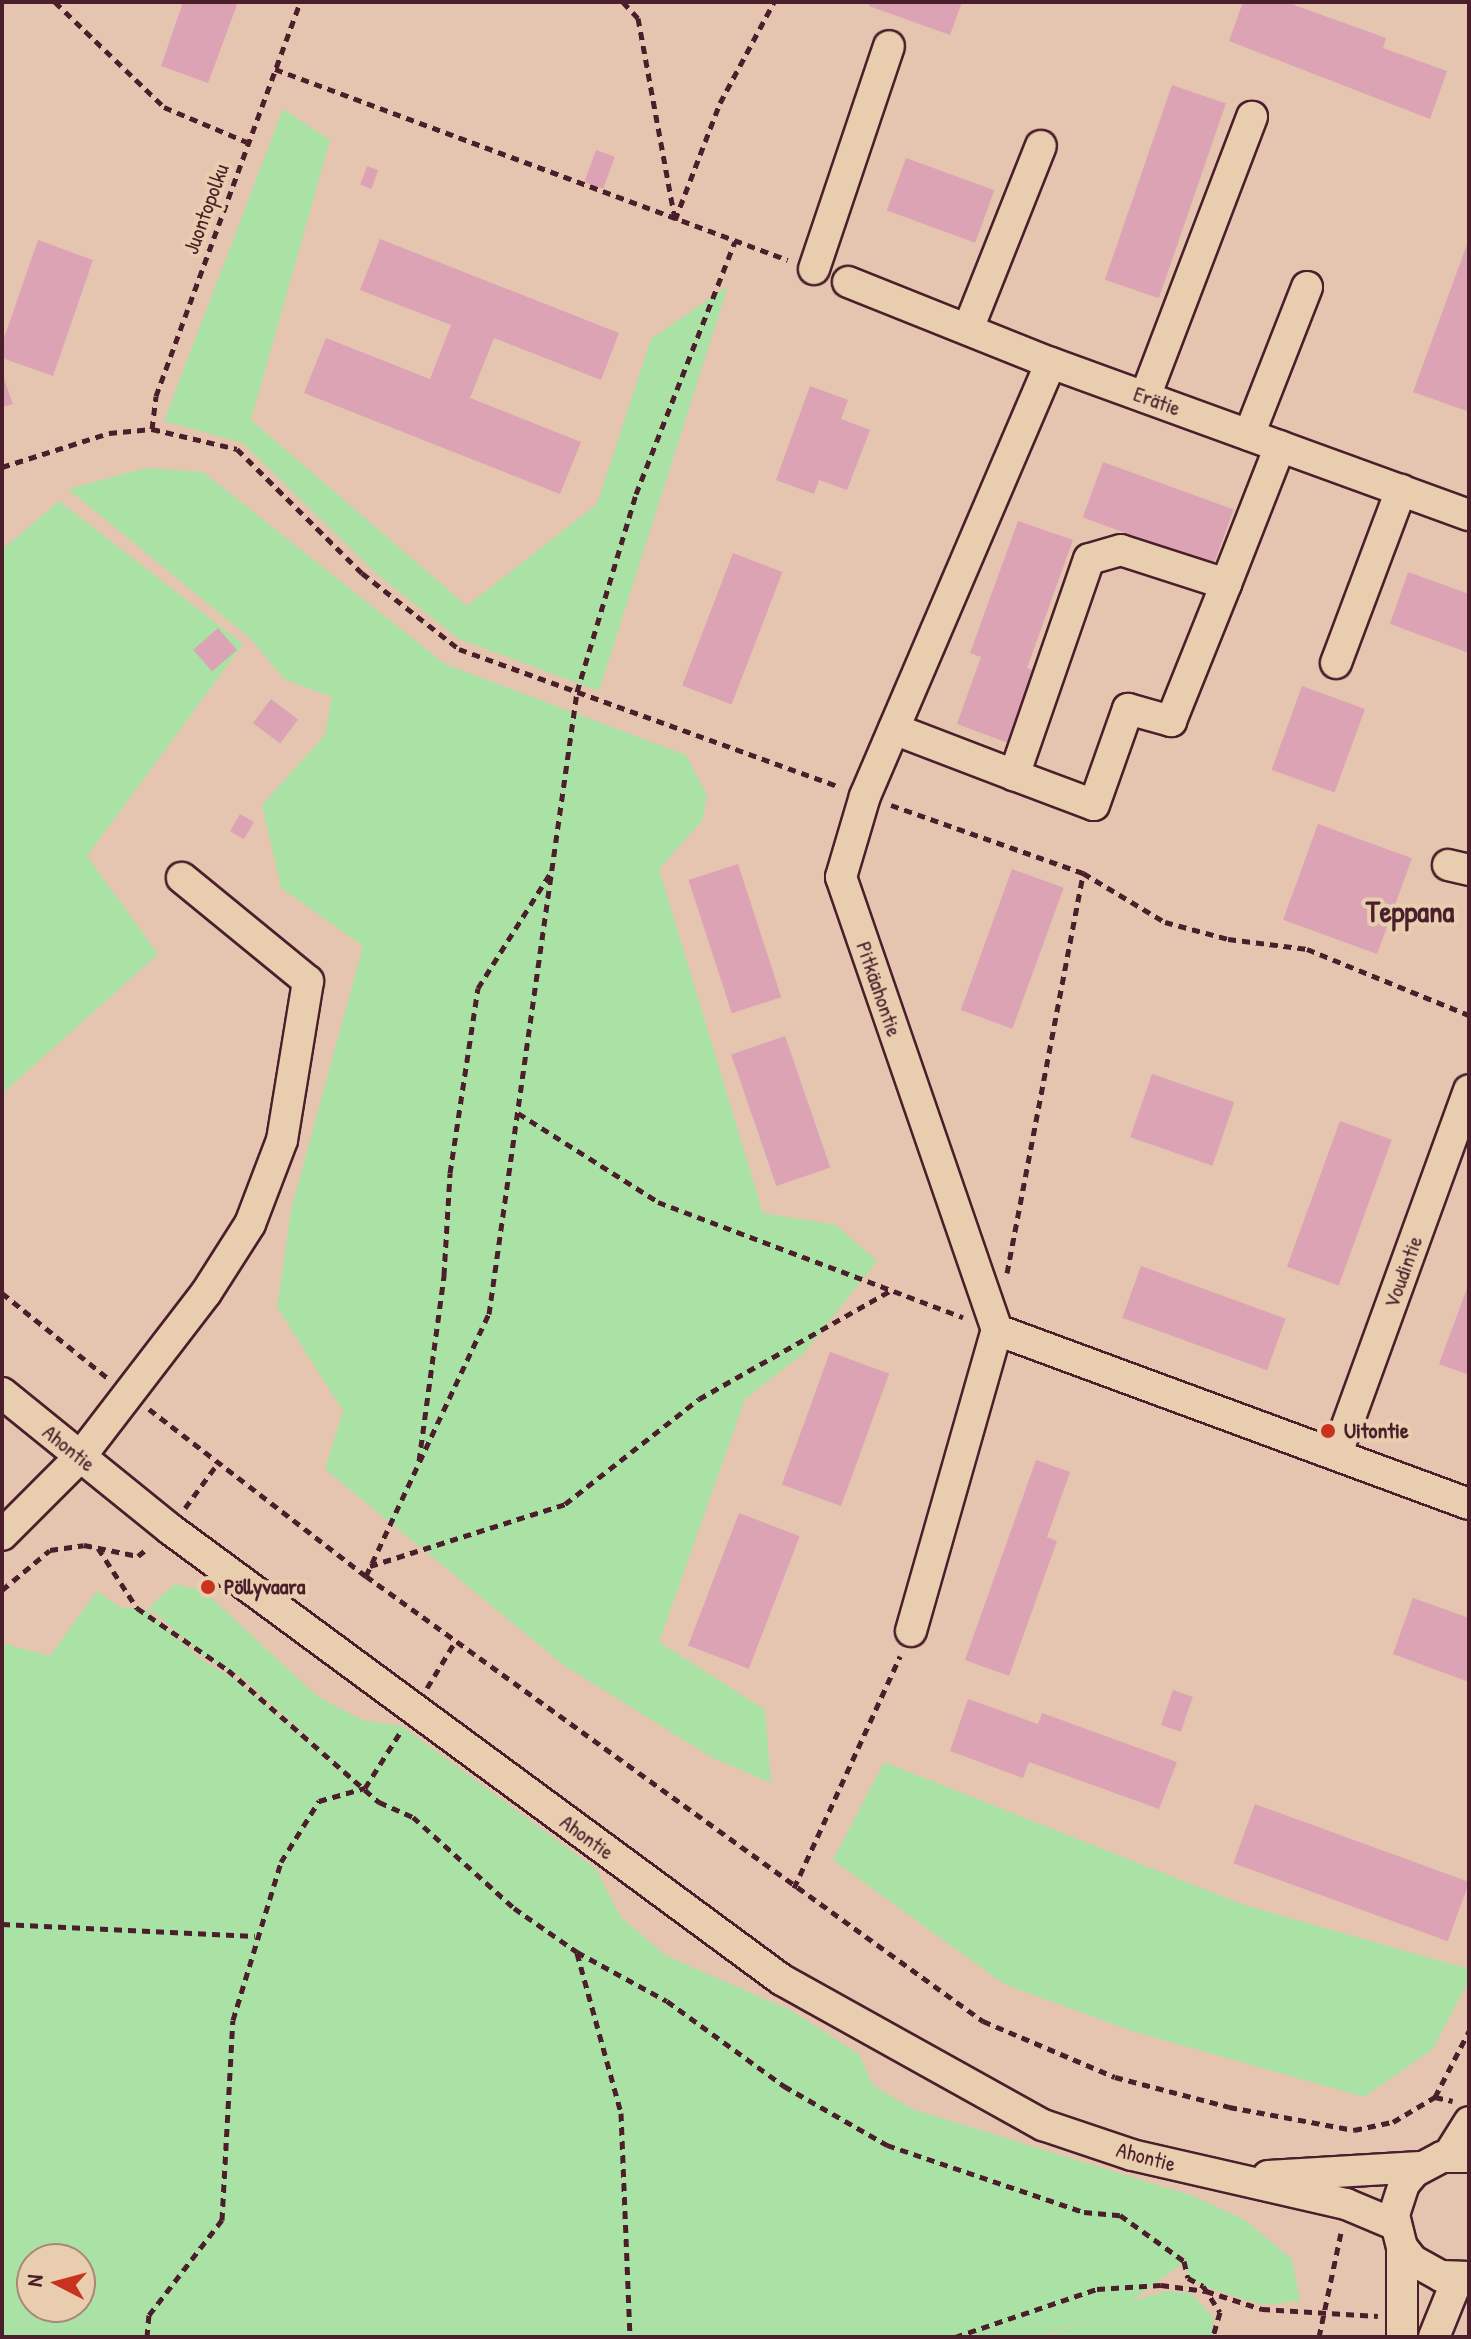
<!DOCTYPE html>
<html>
<head>
<meta charset="utf-8">
<style>
	body { margin:0 }
	#map { position:relative; width:1471px; height:2339px; overflow:hidden; background:#e5c5b0; font-family:"Patrick Hand",sans-serif }
	div>[style] { position:absolute }
	[style*='--x'] { left:calc(var(--x)*1px); top:calc(var(--y)*1px); width:calc(var(--w)*1px); rotate:calc(var(--a)*1deg) }
	.green>* { inset:0; background:#aae2a6 }
	.building>* { inset:0; background:#dba3b4; transform-origin:0 0 }
	.path>* { height:5px; margin-top:-2.5px; transform-origin:0; background:repeating-linear-gradient(90deg,#4a1f2b 0 8px,transparent 0 14px) }
	.roads { filter:drop-shadow(2px 0 #4a1f2b) drop-shadow(-2px 0 #4a1f2b) drop-shadow(0 2px #4a1f2b) drop-shadow(0 -2px #4a1f2b) }
	.minor>* { height:30px; margin:-15px; padding:0 15px; transform-origin:15px; border-radius:15px; background:#e8cdaf }
	.dots>* { width:22px; height:22px; translate:-50% -50%; box-sizing:border-box; border:4px solid #e8cdaf; border-radius:50% }
	span { translate:-50% -50%; white-space:nowrap; text-align:center; line-height:1.15; -webkit-text-stroke:8px #e8cdaf; paint-order:stroke }
	.street-label { font-size:22px; color:#4a1f2b }
	.poi-label { font-size:22px; color:#4a1f2b; font-weight:700 }
	.left { translate:0 -50%; text-align:left }
	.district-label { font-size:30px; color:#4a1f2b; font-weight:700 }
	.frame { position:absolute; inset:0; border:4px solid #4a1f2b; pointer-events:none }
	.north { position:absolute; left:16px; top:2243px; width:80px; height:80px; box-sizing:border-box; background:#e8cdaf; border:2px solid #a9877a; border-radius:50%; rotate:276deg; font-size:22px; font-weight:700; line-height:32px; text-align:center; color:#4a1f2b }
	.north::after { content:''; display:block; margin:auto; width:28px; height:36px; background:#c8321e; clip-path:polygon(50% 0,100% 100%,50% 72%,0 100%) }
</style>
</head>
<body>
<div id="map">
	<div class="green">
		<div style="clip-path:polygon(283px 109px,330px 140px,251px 420px,467px 606px,597px 504px,651px 339px,728px 286px,599px 691px,459px 639px,378px 575px,243px 443px,164px 421px)"></div>
		<div style="clip-path:polygon(146px 468px,203px 472px,445px 664px,686px 755px,707px 796px,702px 821px,659px 869px,763px 1213px,836px 1225px,877px 1261px,803px 1354px,745px 1399px,659px 1642px,765px 1710px,771px 1783px,711px 1757px,565px 1666px,325px 1469px,343px 1411px,277px 1307px,291px 1210px,363px 946px,281px 888px,262px 805px,325px 735px,332px 697px,284px 679px,250px 638px,68px 489px)"></div>
		<div style="clip-path:polygon(59px 501px,243px 644px,87px 856px,158px 954px,2px 1094px,2px 550px)"></div>
		<div style="clip-path:polygon(evenodd,175px 1584px,204px 1591px,317px 1696px,362px 1720px,402px 1726px,596px 1869px,620px 1916px,665px 1955px,790px 2010px,859px 2054px,873px 2085px,912px 2109px,1193px 2196px,1245px 2220px,1292px 2259px,1300px 2301px,1262px 2305px,1203px 2286px,1188px 2278px,1184px 2262px,1131px 2301px,1167px 2291px,1191px 2293px,1213px 2317px,1213px 2337px,1046px 2337px,1106px 2311px,1042px 2337px,2px 2337px,2px 1643px,50px 1656px,97px 1591px,120px 1607px,146px 1609px,203px 1661px,236px 1679px,348px 1773px,239px 1675px,205px 1658px,149px 1607px,175px 1584px,80px 2259px,80px 2307px,32px 2307px,32px 2259px,80px 2259px)"></div>
		<div style="clip-path:polygon(884px 1762px,1244px 1905px,1469px 1969px,1469px 1980px,1433px 2049px,1364px 2097px,1132px 2031px,1004px 1984px,833px 1860px)"></div>
	</div>
	<div class="building">
		<div style="clip-path:polygon(183px 2px,238px 2px,208px 83px,161px 66px)"></div>
		<div style="clip-path:polygon(870px 2px,962px 2px,950px 35px,869px 6px)"></div>
		<div style="clip-path:polygon(1243px 2px,1286px 2px,1386px 38px,1383px 48px,1447px 71px,1430px 119px,1229px 41px)"></div>
		<div style="left:1172px;top:85px;width:57px;height:206px;rotate:19deg"></div>
		<div style="left:596px;top:150px;width:20px;height:34px;rotate:20deg"></div>
		<div style="left:906px;top:158px;width:94px;height:56px;rotate:20deg"></div>
		<div style="left:367px;top:166px;width:12px;height:20px;rotate:20deg"></div>
		<div style="clip-path:polygon(380px 239px,619px 333px,601px 380px,494px 338px,470px 398px,581px 442px,560px 494px,304px 393px,326px 338px,430px 379px,451px 325px,360px 290px)"></div>
		<div style="clip-path:polygon(1469px 239px,1469px 404px,1467px 411px,1413px 392px)"></div>
		<div style="clip-path:polygon(38px 240px,93px 260px,53px 376px,2px 358px,2px 344px)"></div>
		<div style="clip-path:polygon(2px 373px,13px 404px,2px 407px)"></div>
		<div style="clip-path:polygon(810px 386px,848px 400px,841px 419px,870px 430px,847px 490px,819px 480px,814px 494px,776px 480px)"></div>
		<div style="left:1103px;top:462px;width:139px;height:59px;rotate:20deg"></div>
		<div style="clip-path:polygon(1018px 521px,1073px 540px,1027px 668px,1037px 672px,1011px 744px,957px 724px,981px 657px,970px 653px)"></div>
		<div style="left:733px;top:553px;width:53px;height:142px;rotate:21deg"></div>
		<div style="clip-path:polygon(1408px 572px,1469px 594px,1469px 653px,1390px 624px)"></div>
		<div style="left:218px;top:628px;width:29px;height:33px;rotate:49deg"></div>
		<div style="left:1302px;top:686px;width:67px;height:89px;rotate:20deg"></div>
		<div style="left:271px;top:699px;width:34px;height:30px;rotate:37deg"></div>
		<div style="left:240px;top:814px;width:16px;height:20px;rotate:30deg"></div>
		<div style="left:1318px;top:824px;width:100px;height:102px;rotate:20deg"></div>
		<div style="left:738px;top:864px;width:140px;height:52px;rotate:72deg"></div>
		<div style="left:1012px;top:869px;width:55px;height:150px;rotate:20deg"></div>
		<div style="left:785px;top:1036px;width:139px;height:57px;rotate:71deg"></div>
		<div style="left:1152px;top:1074px;width:87px;height:67px;rotate:19deg"></div>
		<div style="left:1340px;top:1121px;width:55px;height:155px;rotate:20deg"></div>
		<div style="left:1141px;top:1266px;width:154px;height:55px;rotate:20deg"></div>
		<div style="clip-path:polygon(1469px 1283px,1469px 1375px,1439px 1364px)"></div>
		<div style="left:830px;top:1352px;width:63px;height:141px;rotate:20deg"></div>
		<div style="clip-path:polygon(1036px 1460px,1070px 1472px,1047px 1537px,1057px 1541px,1009px 1676px,965px 1660px)"></div>
		<div style="left:739px;top:1513px;width:65px;height:142px;rotate:21deg"></div>
		<div style="clip-path:polygon(1413px 1598px,1469px 1618px,1469px 1682px,1393px 1654px)"></div>
		<div style="left:1173px;top:1690px;width:21px;height:37px;rotate:19deg"></div>
		<div style="clip-path:polygon(968px 1699px,1038px 1724px,1042px 1713px,1177px 1762px,1159px 1809px,1029px 1762px,1023px 1778px,950px 1751px)"></div>
		<div style="left:1255px;top:1804px;width:228px;height:63px;rotate:20deg"></div>
	</div>
	<div class="path">
		<div style="--x:55;--y:2;--w:151;--a:43.9"></div>
		<div style="--x:164;--y:107;--w:90;--a:22.9"></div>
		<div style="--x:623;--y:2;--w:22;--a:47"></div>
		<div style="--x:638;--y:18;--w:204;--a:79.6"></div>
		<div style="--x:275;--y:69;--w:547;--a:20.42"></div>
		<div style="--x:675;--y:220;--w:125;--a:-69"></div>
		<div style="--x:720;--y:103;--w:115;--a:-61.9"></div>
		<div style="--x:152;--y:429;--w:33;--a:-83"></div>
		<div style="--x:156;--y:396;--w:419;--a:-69.9"></div>
		<div style="--x:2;--y:467;--w:112;--a:-17.6"></div>
		<div style="--x:109;--y:433;--w:43;--a:-5.3"></div>
		<div style="--x:152;--y:429;--w:87;--a:13.2"></div>
		<div style="--x:237;--y:449;--w:176;--a:44.8"></div>
		<div style="--x:362;--y:573;--w:123;--a:38.1"></div>
		<div style="--x:459;--y:649;--w:405;--a:19.9"></div>
		<div style="--x:891;--y:805;--w:204;--a:19.5"></div>
		<div style="--x:1083;--y:873;--w:96;--a:30.9"></div>
		<div style="--x:1165;--y:922;--w:65;--a:15.1"></div>
		<div style="--x:1228;--y:939;--w:80;--a:7.2"></div>
		<div style="--x:1307;--y:949;--w:175;--a:22.2"></div>
		<div style="--x:518;--y:1113;--w:166;--a:32.4"></div>
		<div style="--x:658;--y:1202;--w:326;--a:20.7"></div>
		<div style="--x:1007;--y:1273;--w:407;--a:-79.2"></div>
		<div style="--x:2;--y:1293;--w:137;--a:38.8"></div>
		<div style="--x:149;--y:1409;--w:274;--a:37.6"></div>
		<div style="--x:366;--y:1576;--w:761;--a:35.8"></div>
		<div style="--x:983;--y:2021;--w:143;--a:23"></div>
		<div style="--x:1115;--y:2077;--w:118;--a:14.7"></div>
		<div style="--x:1229;--y:2107;--w:127;--a:10.4"></div>
		<div style="--x:1354;--y:2130;--w:40;--a:-12"></div>
		<div style="--x:1393;--y:2122;--w:49;--a:-30.8"></div>
		<div style="--x:1435;--y:2097;--w:18;--a:13"></div>
		<div style="--x:419;--y:1461;--w:188;--a:-82.3"></div>
		<div style="--x:444;--y:1275;--w:102;--a:-86.6"></div>
		<div style="--x:450;--y:1173;--w:187;--a:-81.4"></div>
		<div style="--x:478;--y:988;--w:137;--a:-57.8"></div>
		<div style="--x:185;--y:1508;--w:56;--a:-53.7"></div>
		<div style="--x:98;--y:1548;--w:72;--a:57"></div>
		<div style="--x:137;--y:1608;--w:110;--a:34.3"></div>
		<div style="--x:228;--y:1670;--w:201;--a:41.2"></div>
		<div style="--x:379;--y:1802;--w:37;--a:24"></div>
		<div style="--x:413;--y:1817;--w:136;--a:42"></div>
		<div style="--x:514;--y:1908;--w:77;--a:34.9"></div>
		<div style="--x:577;--y:1952;--w:102;--a:28.6"></div>
		<div style="--x:667;--y:2001;--w:145;--a:36"></div>
		<div style="--x:784;--y:2086;--w:119;--a:29.8"></div>
		<div style="--x:887;--y:2145;--w:208;--a:18.8"></div>
		<div style="--x:1084;--y:2212;--w:36;--a:5"></div>
		<div style="--x:1120;--y:2215;--w:79;--a:35.7"></div>
		<div style="--x:1184;--y:2261;--w:17;--a:77"></div>
		<div style="--x:1188;--y:2278;--w:17;--a:28"></div>
		<div style="--x:1203;--y:2286;--w:31;--a:57"></div>
		<div style="--x:1220;--y:2312;--w:26;--a:106"></div>
		<div style="--x:370;--y:1566;--w:205;--a:-17.6"></div>
		<div style="--x:565;--y:1504;--w:170;--a:-38.1"></div>
		<div style="--x:699;--y:1399;--w:222;--a:-29.5"></div>
		<div style="--x:366;--y:1576;--w:289;--a:-64.9"></div>
		<div style="--x:489;--y:1314;--w:628;--a:-81.95"></div>
		<div style="--x:577;--y:692;--w:207;--a:-73.4"></div>
		<div style="--x:636;--y:494;--w:271;--a:-68.6"></div>
		<div style="--x:2;--y:1590;--w:62;--a:-39.8"></div>
		<div style="--x:50;--y:1550;--w:34;--a:-8"></div>
		<div style="--x:84;--y:1545;--w:55;--a:11.5"></div>
		<div style="--x:138;--y:1556;--w:14;--a:-39"></div>
		<div style="--x:427;--y:1688;--w:54;--a:-58.7"></div>
		<div style="--x:794;--y:1888;--w:255;--a:-65.4"></div>
		<div style="--x:2;--y:1924;--w:253;--a:2.7"></div>
		<div style="--x:577;--y:1953;--w:166;--a:74.6"></div>
		<div style="--x:621;--y:2113;--w:224;--a:87.7"></div>
		<div style="--x:1435;--y:2097;--w:74;--a:-62.7"></div>
		<div style="--x:147;--y:2337;--w:22;--a:-85"></div>
		<div style="--x:149;--y:2315;--w:120;--a:-52.5"></div>
		<div style="--x:222;--y:2220;--w:200;--a:-86.9"></div>
		<div style="--x:233;--y:2020;--w:165;--a:-73.1"></div>
		<div style="--x:281;--y:1862;--w:72;--a:-58.1"></div>
		<div style="--x:319;--y:1801;--w:48;--a:-15.8"></div>
		<div style="--x:365;--y:1788;--w:67;--a:-57.7"></div>
		<div style="--x:955;--y:2337;--w:150;--a:-18.7"></div>
		<div style="--x:1097;--y:2289;--w:64;--a:-3.6"></div>
		<div style="--x:1161;--y:2285;--w:45;--a:7.6"></div>
		<div style="--x:1206;--y:2291;--w:59;--a:17.8"></div>
		<div style="--x:1262;--y:2309;--w:116;--a:3.5"></div>
		<div style="--x:1319;--y:2337;--w:106;--a:-78.1"></div>
	</div>
	<div class="roads">
		<div class="minor">
			<div style="--x:814;--y:269;--w:235;--a:-71.4"></div>
			<div style="--x:848;--y:282;--w:219;--a:21.8"></div>
			<div style="--x:1051;--y:363;--w:445;--a:20"></div>
			<div style="--x:968;--y:329;--w:197;--a:-68.3"></div>
			<div style="--x:1145;--y:397;--w:300;--a:-69.1"></div>
			<div style="--x:1249;--y:435;--w:159;--a:-68.6"></div>
			<div style="--x:1226;--y:584;--w:110;--a:-162.1"></div>
			<div style="--x:1121;--y:550;--w:33;--a:164"></div>
			<div style="--x:1089;--y:559;--w:229;--a:109.1"></div>
			<div style="--x:1014;--y:775;--w:85;--a:20.6"></div>
			<div style="--x:1094;--y:805;--w:102;--a:-70.5"></div>
			<div style="--x:1128;--y:709;--w:45;--a:15.6"></div>
			<div style="--x:1171;--y:721;--w:148;--a:-68.1"></div>
			<div style="--x:1226;--y:584;--w:148;--a:-68.6"></div>
			<div style="--x:1336;--y:663;--w:185;--a:-69.4"></div>
			<div style="--x:894;--y:729;--w:129;--a:21"></div>
			<div style="--x:1448;--y:865;--w:22;--a:13"></div>
			<div style="--x:997;--y:1330;--w:503;--a:20.24"></div>
			<div style="--x:2;--y:1393;--w:216;--a:39"></div>
			<div style="--x:170;--y:1529;--w:760;--a:36.39"></div>
			<div style="--x:782;--y:1980;--w:299;--a:29.1"></div>
			<div style="--x:1043;--y:2125;--w:94;--a:18.6"></div>
			<div style="--x:1132;--y:2155;--w:220;--a:12.9"></div>
			<div style="--x:1346;--y:2204;--w:54;--a:22.8"></div>
			<div style="--x:1337;--y:1453;--w:386;--a:-70"></div>
			<div style="--x:2;--y:1535;--w:110;--a:-45"></div>
			<div style="--x:80;--y:1457;--w:207;--a:-52.5"></div>
			<div style="--x:206;--y:1293;--w:82;--a:-57.5"></div>
			<div style="--x:250;--y:1224;--w:90;--a:-69.1"></div>
			<div style="--x:282;--y:1140;--w:161;--a:-80.7"></div>
			<div style="--x:308;--y:981;--w:163;--a:-140.7"></div>
			<div style="--x:911;--y:1631;--w:313;--a:-74.1"></div>
			<div style="--x:997;--y:1330;--w:479;--a:-109"></div>
			<div style="--x:841;--y:877;--w:84;--a:-73.5"></div>
			<div style="--x:865;--y:796;--w:471;--a:-66.8"></div>
			<div style="--x:1448;--y:2156;--w:40;--a:-58"></div>
			<div style="--x:1469;--y:2157;--w:27;--a:180"></div>
			<div style="--x:1442;--y:2157;--w:32;--a:152"></div>
			<div style="--x:1414;--y:2172;--w:16;--a:130"></div>
			<div style="--x:1404;--y:2184;--w:33;--a:108"></div>
			<div style="--x:1394;--y:2215;--w:33;--a:76"></div>
			<div style="--x:1402;--y:2247;--w:16;--a:52"></div>
			<div style="--x:1412;--y:2260;--w:33;--a:29"></div>
			<div style="--x:1441;--y:2276;--w:28;--a:2"></div>
			<div style="--x:1268;--y:2176;--w:152;--a:-3.4"></div>
			<div style="--x:1402;--y:2337;--w:90;--a:-90"></div>
			<div style="--x:1434;--y:2337;--w:64;--a:-67.9"></div>
		</div>
	</div>
	<div class="dots">
		<div style="left:1328px;top:1431px;background:#c8321e"></div>
		<div style="left:208px;top:1587px;background:#c8321e"></div>
	</div>
	<div class="street-label">
		<span style="left:206px;top:209px;rotate:-70deg">Juontopolku</span>
		<span style="left:1157px;top:401px;rotate:20deg">Erätie</span>
		<span style="left:879px;top:989px;rotate:71deg">Pitkäahontie</span>
		<span style="left:1403px;top:1272px;rotate:-70deg">Voudintie</span>
		<span style="left:69px;top:1448px;rotate:39deg">Ahontie</span>
		<span style="left:587px;top:1837px;rotate:36deg">Ahontie</span>
		<span style="left:1146px;top:2157px;rotate:15deg">Ahontie</span>
	</div>
	<div class="poi-label">
		<span class="left" style="left:1344px;top:1431px">Uitontie</span>
		<span class="left" style="left:224px;top:1587px">Pöllyvaara</span>
	</div>
	<div class="district-label">
		<span style="left:1410px;top:911px">Teppana</span>
	</div>
	<div class="frame"></div>
	<div class="north">N</div>
</div>
</body>
</html>
